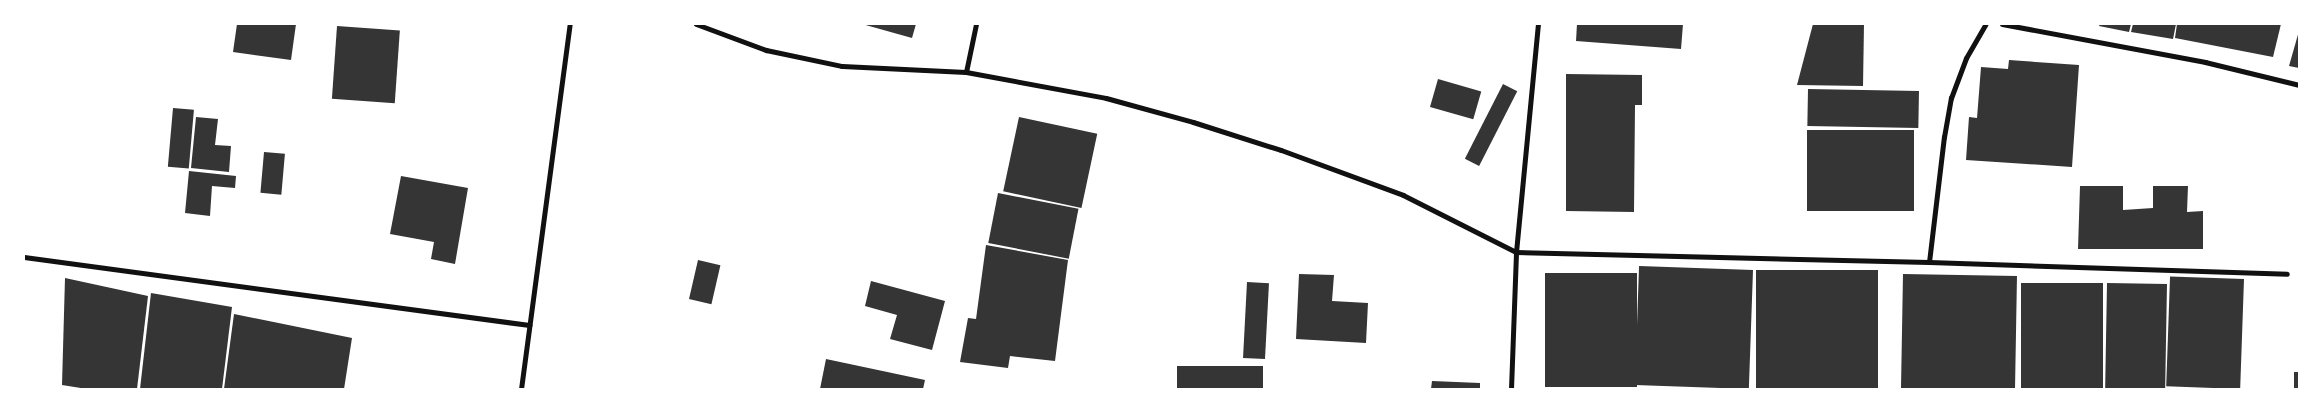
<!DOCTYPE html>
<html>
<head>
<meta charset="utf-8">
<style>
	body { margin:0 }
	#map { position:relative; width:2323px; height:413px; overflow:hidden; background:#fff; font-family:Overpass,sans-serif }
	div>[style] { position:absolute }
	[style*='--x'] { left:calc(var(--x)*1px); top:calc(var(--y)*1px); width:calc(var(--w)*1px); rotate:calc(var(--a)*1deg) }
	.building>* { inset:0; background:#353535; transform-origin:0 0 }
	.minor>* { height:5px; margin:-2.5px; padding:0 2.5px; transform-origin:2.5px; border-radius:2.5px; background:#111 }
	span { translate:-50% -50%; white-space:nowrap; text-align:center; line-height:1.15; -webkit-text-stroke:5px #fff; paint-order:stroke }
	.frame { position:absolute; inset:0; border:25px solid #fff; pointer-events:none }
</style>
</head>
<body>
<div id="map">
	<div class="building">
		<div style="clip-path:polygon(237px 24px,296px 24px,291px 60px,233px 52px)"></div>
		<div style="clip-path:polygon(862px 24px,916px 24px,912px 38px)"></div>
		<div style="clip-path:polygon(1577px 24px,1683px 24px,1681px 49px,1576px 41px)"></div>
		<div style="clip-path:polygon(1813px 24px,1864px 24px,1863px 86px,1797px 85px)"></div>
		<div style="clip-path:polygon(2100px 24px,2131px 24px,2129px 32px,2099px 26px)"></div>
		<div style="clip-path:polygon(2133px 24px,2176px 24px,2173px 39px,2131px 32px)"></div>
		<div style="clip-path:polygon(2177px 24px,2281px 24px,2273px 57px,2175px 38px)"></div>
		<div style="left:337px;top:26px;width:63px;height:73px;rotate:4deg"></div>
		<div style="clip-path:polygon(2299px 31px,2299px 68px,2289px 66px)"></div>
		<div style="clip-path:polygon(2009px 60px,2079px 65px,2072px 167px,1966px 160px,1969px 117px,1977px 118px,1981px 67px,2008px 69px)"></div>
		<div style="clip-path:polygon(1566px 74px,1642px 75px,1642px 105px,1635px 105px,1634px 212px,1566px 211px)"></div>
		<div style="left:1438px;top:79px;width:45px;height:29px;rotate:16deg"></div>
		<div style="left:1503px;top:84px;width:16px;height:84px;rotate:27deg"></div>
		<div style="left:1808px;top:89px;width:111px;height:37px;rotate:1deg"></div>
		<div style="left:173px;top:108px;width:21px;height:59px;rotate:5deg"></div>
		<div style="clip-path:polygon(196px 117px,218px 119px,215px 145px,231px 146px,229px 172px,191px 168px)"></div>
		<div style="left:1019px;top:117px;width:80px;height:76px;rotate:12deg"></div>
		<div style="left:1807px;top:130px;width:107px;height:81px"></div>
		<div style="left:264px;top:152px;width:21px;height:41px;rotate:5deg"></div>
		<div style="clip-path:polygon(189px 171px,236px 176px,235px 188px,212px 186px,210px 216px,185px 213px)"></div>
		<div style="clip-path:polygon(401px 176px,468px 188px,455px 264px,431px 259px,434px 242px,390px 234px)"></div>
		<div style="clip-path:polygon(2080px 186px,2123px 186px,2123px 210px,2153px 208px,2153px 186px,2188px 186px,2187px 212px,2203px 211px,2203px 249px,2078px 249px)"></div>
		<div style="left:998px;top:193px;width:82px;height:51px;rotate:11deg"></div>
		<div style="clip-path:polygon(986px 245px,1068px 260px,1055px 361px,1010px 356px,1008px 368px,960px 362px,968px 318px,976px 319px)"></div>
		<div style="left:698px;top:260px;width:23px;height:40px;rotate:13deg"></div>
		<div style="left:1753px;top:270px;width:119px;height:114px;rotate:92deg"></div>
		<div style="left:1878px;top:270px;width:119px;height:122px;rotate:90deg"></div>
		<div style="left:1545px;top:273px;width:92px;height:114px"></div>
		<div style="clip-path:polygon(1299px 274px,1334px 275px,1332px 301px,1368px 303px,1366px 343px,1296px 339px)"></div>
		<div style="left:1903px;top:274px;width:114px;height:115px;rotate:1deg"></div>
		<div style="clip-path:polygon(65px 278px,148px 296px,137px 389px,87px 389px,62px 385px)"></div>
		<div style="left:2244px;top:279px;width:110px;height:74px;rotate:92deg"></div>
		<div style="clip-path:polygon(871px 281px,945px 301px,932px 350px,890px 339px,897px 315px,865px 306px)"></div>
		<div style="left:1247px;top:282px;width:22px;height:76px;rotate:3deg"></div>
		<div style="left:2103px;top:283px;width:106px;height:82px;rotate:90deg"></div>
		<div style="left:2107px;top:283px;width:60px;height:106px;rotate:1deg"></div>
		<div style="clip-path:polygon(151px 293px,232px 307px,222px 389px,140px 389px)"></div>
		<div style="clip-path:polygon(234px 314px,352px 338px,344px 389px,224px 389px)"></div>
		<div style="clip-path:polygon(826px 359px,925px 380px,923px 389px,820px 389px)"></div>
		<div style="left:1263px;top:366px;width:23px;height:86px;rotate:90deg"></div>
		<div style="left:2294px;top:372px;width:5px;height:17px"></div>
		<div style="clip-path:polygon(1432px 381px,1480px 383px,1480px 389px,1431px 389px)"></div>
	</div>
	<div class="minor">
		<div style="--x:696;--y:24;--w:75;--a:20.4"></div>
		<div style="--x:766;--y:50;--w:78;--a:11.9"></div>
		<div style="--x:842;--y:66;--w:124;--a:2.8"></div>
		<div style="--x:966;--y:72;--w:142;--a:10.5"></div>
		<div style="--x:1106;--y:98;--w:90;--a:15.4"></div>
		<div style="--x:1193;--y:122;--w:92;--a:17.7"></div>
		<div style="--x:1281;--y:150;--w:130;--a:20.2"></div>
		<div style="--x:1403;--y:195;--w:127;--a:26.8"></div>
		<div style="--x:1516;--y:252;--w:413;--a:1.4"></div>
		<div style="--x:1929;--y:262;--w:358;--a:1.9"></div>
		<div style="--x:2002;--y:24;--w:207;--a:10.6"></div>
		<div style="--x:2205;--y:62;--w:97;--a:13.7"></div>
		<div style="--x:966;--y:72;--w:49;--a:-78.2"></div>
		<div style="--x:24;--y:257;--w:510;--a:7.67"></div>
		<div style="--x:1929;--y:262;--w:126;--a:-83.2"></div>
		<div style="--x:1944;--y:137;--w:40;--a:-80"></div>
		<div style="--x:1951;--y:98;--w:43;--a:-69.4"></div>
		<div style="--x:1966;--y:58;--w:39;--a:-60"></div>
		<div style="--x:521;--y:389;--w:368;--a:-82.4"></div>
		<div style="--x:1511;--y:389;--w:137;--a:-87.9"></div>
		<div style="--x:1516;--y:252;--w:229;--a:-84.5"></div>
	</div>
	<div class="frame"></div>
</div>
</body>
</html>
